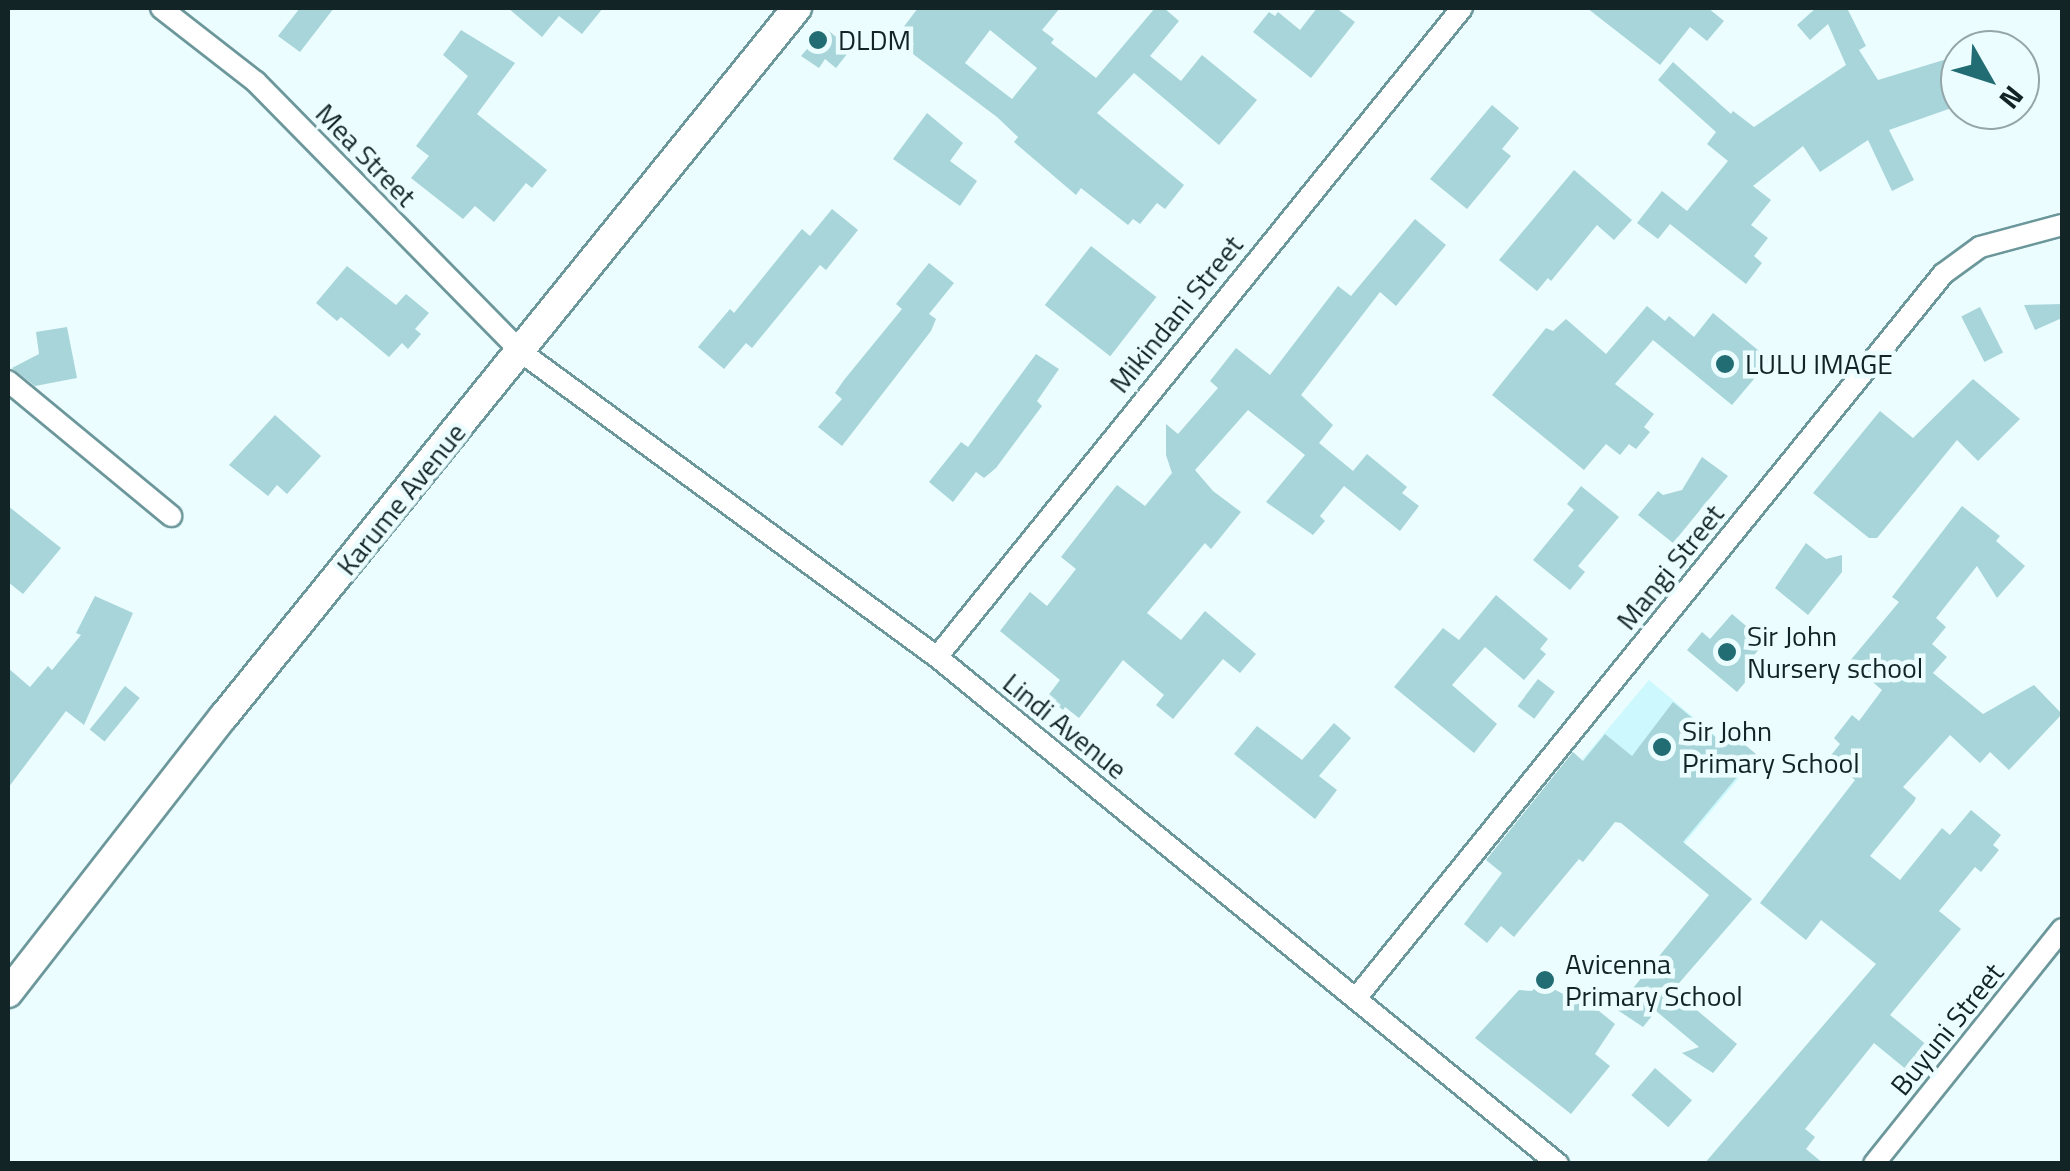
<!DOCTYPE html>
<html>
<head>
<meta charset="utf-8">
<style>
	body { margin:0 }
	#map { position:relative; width:2070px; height:1171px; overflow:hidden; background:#ebfdff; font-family:"Titillium Web",sans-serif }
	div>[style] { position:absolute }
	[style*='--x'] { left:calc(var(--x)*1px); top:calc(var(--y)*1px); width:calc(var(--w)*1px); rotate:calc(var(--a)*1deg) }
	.built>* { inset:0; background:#cdf9fe; transform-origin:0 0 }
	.building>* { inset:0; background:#a7d5d9; transform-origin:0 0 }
	.roads { filter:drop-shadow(2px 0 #6c979b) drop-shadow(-2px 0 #6c979b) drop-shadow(0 2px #6c979b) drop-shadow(0 -2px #6c979b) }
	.street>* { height:20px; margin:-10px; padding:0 10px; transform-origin:10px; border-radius:10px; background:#fff }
	.secondary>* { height:28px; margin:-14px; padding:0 14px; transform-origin:14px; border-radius:14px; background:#fff }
	.dots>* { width:28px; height:28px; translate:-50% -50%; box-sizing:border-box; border:5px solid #ebfdff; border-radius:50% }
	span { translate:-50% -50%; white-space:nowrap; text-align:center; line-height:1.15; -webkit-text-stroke:9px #ebfdff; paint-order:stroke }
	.poi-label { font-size:28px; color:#122425 }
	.left { translate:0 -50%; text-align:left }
	.street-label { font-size:28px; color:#122425 }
	.frame { position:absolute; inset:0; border:10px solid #122425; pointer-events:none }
	.north { position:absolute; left:1940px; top:30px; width:100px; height:100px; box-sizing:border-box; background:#ebfdff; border:2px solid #94a6a8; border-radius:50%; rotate:129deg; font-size:28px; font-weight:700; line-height:40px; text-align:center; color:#122425 }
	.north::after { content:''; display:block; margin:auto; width:35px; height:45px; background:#216d73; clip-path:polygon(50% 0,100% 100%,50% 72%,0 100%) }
</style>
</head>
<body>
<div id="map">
	<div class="built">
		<div style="left:1649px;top:680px;width:132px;height:104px;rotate:40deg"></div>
	</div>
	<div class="building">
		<div style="clip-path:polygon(300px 8px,334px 8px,300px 52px,278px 36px)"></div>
		<div style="clip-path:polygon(508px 8px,603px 8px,582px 34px,559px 16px,542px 37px)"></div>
		<div style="clip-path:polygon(evenodd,918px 8px,1060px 8px,1042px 30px,1054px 39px,1051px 43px,1096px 78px,1155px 8px,1164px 8px,1179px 21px,1150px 56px,1181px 81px,1202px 55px,1257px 100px,1219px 145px,1134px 73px,1097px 113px,1184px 185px,1165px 209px,1157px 203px,1140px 224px,1133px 219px,1128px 225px,1081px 188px,1076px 195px,1014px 142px,1018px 137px,997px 117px,909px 51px,914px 44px,899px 33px,918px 8px,990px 30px,1037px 68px,1012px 99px,965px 63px,990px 30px)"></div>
		<div style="clip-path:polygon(1317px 8px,1336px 8px,1355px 22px,1311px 78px,1253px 32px,1269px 12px,1275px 16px,1278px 12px,1300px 30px)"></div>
		<div style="clip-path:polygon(1587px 8px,1708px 8px,1724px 21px,1707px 41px,1690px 27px,1660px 65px)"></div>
		<div style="clip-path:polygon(1816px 8px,1847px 8px,1866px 46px,1859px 50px,1878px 80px,1960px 55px,1960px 105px,1889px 130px,1914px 180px,1892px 191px,1868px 140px,1820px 172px,1803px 146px,1753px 186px,1771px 200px,1751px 225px,1768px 238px,1754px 256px,1762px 263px,1746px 284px,1670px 224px,1658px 239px,1637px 223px,1662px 191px,1687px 211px,1728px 161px,1707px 144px,1716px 132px,1658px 80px,1673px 62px,1731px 114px,1733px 111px,1754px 127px,1846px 65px,1828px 24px,1810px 40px,1797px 25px)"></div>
		<div style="clip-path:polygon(825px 28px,851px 49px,836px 68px,825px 59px,819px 68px,801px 56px)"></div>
		<div style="clip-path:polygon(461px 30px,515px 63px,477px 114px,547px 170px,532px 188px,526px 183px,494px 222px,475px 206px,463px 219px,411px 178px,429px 156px,416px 146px,468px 76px,443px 55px)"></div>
		<div style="clip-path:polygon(1492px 105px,1519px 128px,1502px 149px,1511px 156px,1467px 209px,1430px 179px)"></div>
		<div style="clip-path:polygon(927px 113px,963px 143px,950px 161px,977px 181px,960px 206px,893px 159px)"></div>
		<div style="clip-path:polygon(1574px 170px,1632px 220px,1614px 240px,1597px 225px,1551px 281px,1548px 278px,1537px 291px,1499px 260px)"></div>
		<div style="clip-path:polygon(832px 209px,858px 230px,826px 270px,820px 265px,752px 348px,746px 343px,724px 369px,698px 347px,730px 309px,734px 313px,802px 229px,810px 236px)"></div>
		<div style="clip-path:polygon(1415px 219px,1446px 245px,1396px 306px,1380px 292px,1301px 395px,1333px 425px,1319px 443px,1353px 471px,1367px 454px,1407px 487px,1402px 493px,1419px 506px,1400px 531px,1344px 486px,1320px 516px,1325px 521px,1313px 535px,1266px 502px,1305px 455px,1248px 410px,1195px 470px,1213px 491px,1241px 512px,1211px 549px,1205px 543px,1147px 613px,1181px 640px,1205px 611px,1256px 654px,1240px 673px,1223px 659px,1173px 719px,1156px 705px,1164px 695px,1123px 660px,1079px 718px,1065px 707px,1063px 710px,1047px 697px,1060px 680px,1000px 631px,1030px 592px,1047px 606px,1076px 569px,1061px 557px,1117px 485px,1145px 506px,1172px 473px,1166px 455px,1166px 424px,1178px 434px,1218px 388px,1210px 381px,1236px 348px,1270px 375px,1338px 286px,1351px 296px)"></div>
		<div style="left:1091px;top:246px;width:83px;height:75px;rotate:38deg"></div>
		<div style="clip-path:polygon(929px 263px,954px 283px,929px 314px,936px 319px,931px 331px,842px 446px,818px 427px,842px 399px,835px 393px,844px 380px,902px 309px,896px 304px)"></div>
		<div style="clip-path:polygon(347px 266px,396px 305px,406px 294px,429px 313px,415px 329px,421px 334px,408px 349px,402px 343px,389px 357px,341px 317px,337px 321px,316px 303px)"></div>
		<div style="clip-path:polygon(2062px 304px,2062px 318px,2035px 330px,2024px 305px)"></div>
		<div style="clip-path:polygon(1647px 306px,1665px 321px,1669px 316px,1694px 337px,1713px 313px,1770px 360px,1732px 405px,1653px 340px,1615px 384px,1654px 414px,1644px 427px,1650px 432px,1636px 449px,1629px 444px,1620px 455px,1606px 444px,1584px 470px,1492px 395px,1546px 328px,1553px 331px,1566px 319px,1606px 354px)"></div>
		<div style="left:1980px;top:307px;width:51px;height:21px;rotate:63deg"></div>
		<div style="clip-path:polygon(67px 327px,77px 378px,35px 386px,12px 368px,39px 354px,36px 332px)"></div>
		<div style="clip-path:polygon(1036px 354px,1059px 369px,1037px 401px,1042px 406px,996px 468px,984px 478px,976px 472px,953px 502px,929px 482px,961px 442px,968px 447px)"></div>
		<div style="clip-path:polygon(1973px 379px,2020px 419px,1978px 461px,1957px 440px,1877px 538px,1869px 538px,1813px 493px,1880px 411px,1913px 438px)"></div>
		<div style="clip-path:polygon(275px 415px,321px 456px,287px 494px,277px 485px,268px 496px,229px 465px)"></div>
		<div style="clip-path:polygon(1702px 457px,1728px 476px,1673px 543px,1638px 515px,1658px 491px,1663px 495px,1682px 490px)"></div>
		<div style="clip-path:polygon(1581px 486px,1619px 517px,1578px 566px,1585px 572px,1570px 590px,1533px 560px,1574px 510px,1567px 504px)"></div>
		<div style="clip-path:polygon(8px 506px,61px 548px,23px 594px,8px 582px)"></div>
		<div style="clip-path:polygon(1962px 506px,2000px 536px,1996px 541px,2025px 566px,1997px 598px,1977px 566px,1936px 618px,1946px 627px,1932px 644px,1947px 657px,1933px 673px,1983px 714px,2034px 685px,2062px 714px,2009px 770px,1990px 752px,1980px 763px,1950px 735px,1903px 787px,1916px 798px,1914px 802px,1870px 856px,1900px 880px,1942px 828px,1950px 835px,1971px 810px,2001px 835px,1993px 845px,1999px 850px,1981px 872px,1975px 867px,1939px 911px,1961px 929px,1890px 1015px,1933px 1050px,1913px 1075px,1874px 1043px,1805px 1129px,1815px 1137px,1806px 1149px,1824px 1164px,1704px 1164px,1876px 964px,1821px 920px,1806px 940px,1760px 903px,1855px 780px,1828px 759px,1840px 744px,1834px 738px,1852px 715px,1859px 721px,1882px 690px,1849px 662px,1899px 602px,1892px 597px)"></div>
		<div style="clip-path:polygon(1806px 543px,1826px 559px,1842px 555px,1842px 572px,1808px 615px,1775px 588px)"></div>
		<div style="clip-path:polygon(1496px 595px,1548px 639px,1540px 649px,1546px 654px,1524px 680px,1485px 647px,1452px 685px,1497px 724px,1474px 753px,1394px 687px,1443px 628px,1459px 640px)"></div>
		<div style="clip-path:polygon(95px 596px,133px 613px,84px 725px,66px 711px,8px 788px,8px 668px,30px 687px,48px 666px,52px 670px,81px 635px,76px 633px)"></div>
		<div style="clip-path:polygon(1732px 614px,1765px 642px,1745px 666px,1753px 673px,1737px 692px,1687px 650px,1702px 632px,1710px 639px)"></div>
		<div style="left:1538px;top:679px;width:21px;height:34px;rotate:37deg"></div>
		<div style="left:125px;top:686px;width:19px;height:56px;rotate:39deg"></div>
		<div style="clip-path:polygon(1673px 702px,1719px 740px,1727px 730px,1756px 754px,1683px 842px,1752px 899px,1673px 990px,1737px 1044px,1713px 1073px,1682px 1053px,1699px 1047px,1656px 1011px,1643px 1027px,1616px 1009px,1709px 895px,1621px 823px,1615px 822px,1583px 862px,1579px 859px,1514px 937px,1501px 926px,1487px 943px,1464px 924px,1502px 873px,1486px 860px,1573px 752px,1583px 761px,1605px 734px,1632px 756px)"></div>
		<div style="clip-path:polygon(1334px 723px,1351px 738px,1319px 776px,1337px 790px,1315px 819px,1234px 754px,1257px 726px,1302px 760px)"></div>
		<div style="clip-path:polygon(1540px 982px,1567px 996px,1572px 989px,1615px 1024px,1595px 1054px,1610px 1066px,1571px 1114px,1475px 1038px,1519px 990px,1532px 991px)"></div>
		<div style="left:1655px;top:1068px;width:49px;height:36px;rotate:41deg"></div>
	</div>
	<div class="roads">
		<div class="street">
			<div style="--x:161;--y:8;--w:120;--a:37.9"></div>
			<div style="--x:256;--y:82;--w:378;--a:45.5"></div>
			<div style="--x:521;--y:352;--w:516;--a:36.25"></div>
			<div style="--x:937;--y:657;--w:802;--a:39.23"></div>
			<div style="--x:8;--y:381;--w:212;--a:39.6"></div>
			<div style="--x:937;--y:657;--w:835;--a:-51.03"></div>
			<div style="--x:1357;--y:997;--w:931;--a:-50.97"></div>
			<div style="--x:1943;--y:274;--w:46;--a:-36.1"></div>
			<div style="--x:1980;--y:247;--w:85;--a:-15"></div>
			<div style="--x:1874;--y:1164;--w:301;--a:-51.3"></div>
		</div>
		<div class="secondary">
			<div style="--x:8;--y:993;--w:351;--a:-52.1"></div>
			<div style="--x:224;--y:716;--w:911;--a:-51.02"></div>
		</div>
	</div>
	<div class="dots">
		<div style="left:818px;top:40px;background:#216d73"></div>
		<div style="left:1725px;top:364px;background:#216d73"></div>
		<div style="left:1727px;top:652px;background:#216d73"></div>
		<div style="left:1662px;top:747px;background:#216d73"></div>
		<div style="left:1545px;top:980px;background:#216d73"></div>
	</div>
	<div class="poi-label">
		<span class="left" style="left:838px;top:40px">DLDM</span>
		<span class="left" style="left:1745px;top:364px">LULU IMAGE</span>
		<span class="left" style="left:1747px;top:652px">Sir John<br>Nursery school</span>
		<span class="left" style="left:1682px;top:747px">Sir John<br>Primary School</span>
		<span class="left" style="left:1565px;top:980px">Avicenna<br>Primary School</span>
	</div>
	<div class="street-label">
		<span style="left:366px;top:155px;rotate:46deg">Mea Street</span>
		<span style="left:1176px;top:314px;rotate:-51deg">Mikindani Street</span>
		<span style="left:401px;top:499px;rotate:-51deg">Karume Avenue</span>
		<span style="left:1670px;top:567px;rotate:-51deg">Mangi Street</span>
		<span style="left:1065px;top:726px;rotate:39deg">Lindi Avenue</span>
		<span style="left:1947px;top:1029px;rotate:-51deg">Buyuni Street</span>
	</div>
	<div class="frame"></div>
	<div class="north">N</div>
</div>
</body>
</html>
